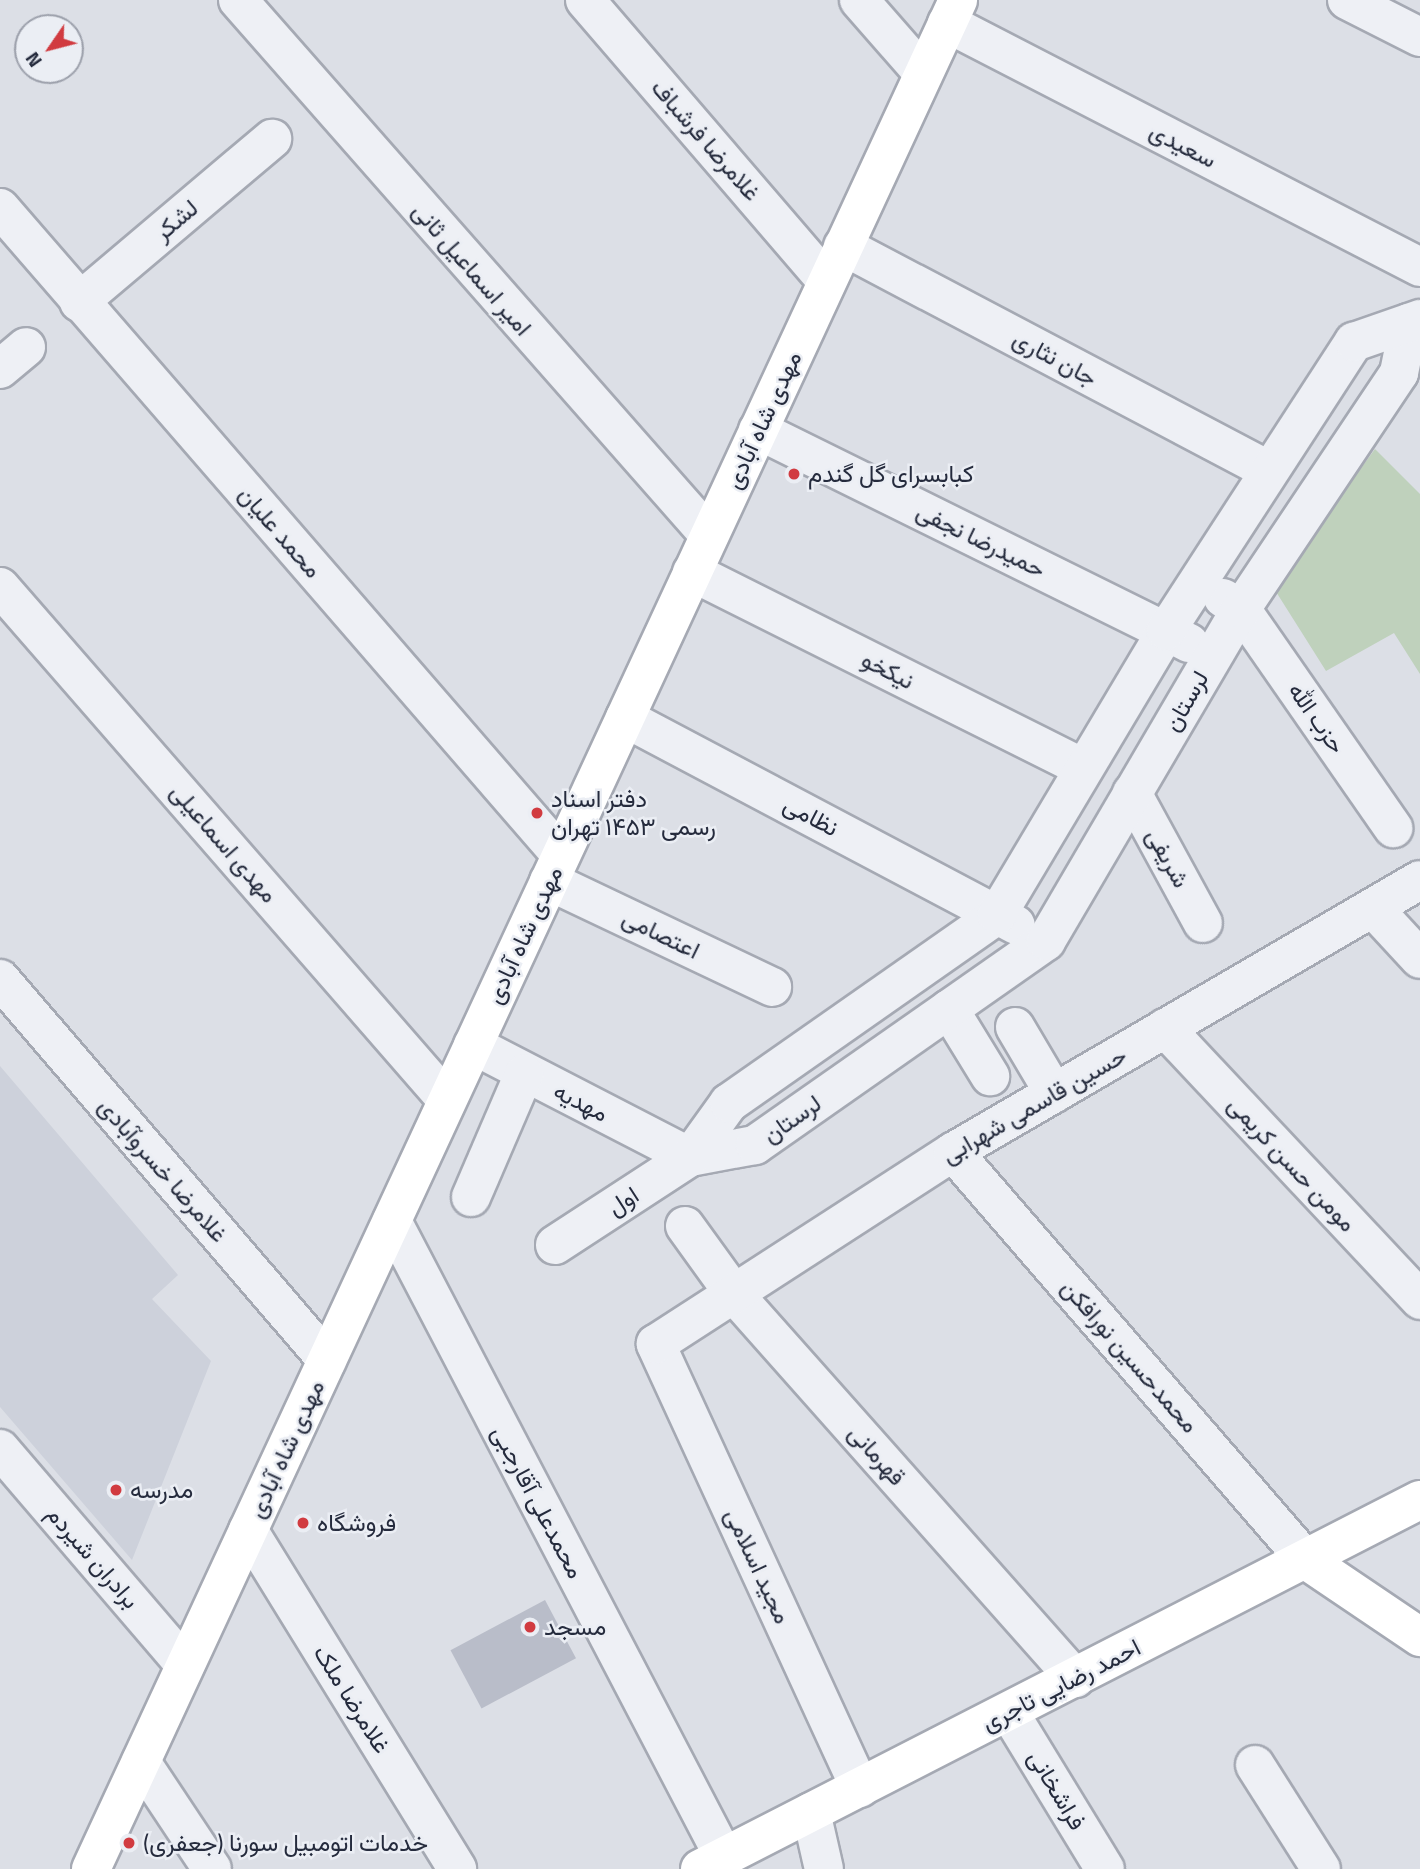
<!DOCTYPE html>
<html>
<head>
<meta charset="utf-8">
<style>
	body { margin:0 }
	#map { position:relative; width:1420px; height:1869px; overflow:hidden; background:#dcdfe6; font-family:"Titillium Web",Vazirmatn,sans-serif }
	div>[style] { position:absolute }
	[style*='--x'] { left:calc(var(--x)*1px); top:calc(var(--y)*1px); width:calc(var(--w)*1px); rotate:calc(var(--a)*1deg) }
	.built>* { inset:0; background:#cdd1db }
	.green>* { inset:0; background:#bfd1bc }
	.building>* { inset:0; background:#b9bdc9; transform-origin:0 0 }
	.roads { filter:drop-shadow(2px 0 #a5a9b3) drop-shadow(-2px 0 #a5a9b3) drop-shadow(0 2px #a5a9b3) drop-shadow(0 -2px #a5a9b3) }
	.minor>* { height:38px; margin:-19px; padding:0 19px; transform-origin:19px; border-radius:19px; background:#eef0f5 }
	.major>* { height:38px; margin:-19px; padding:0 19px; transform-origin:19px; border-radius:19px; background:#fff }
	.dots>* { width:19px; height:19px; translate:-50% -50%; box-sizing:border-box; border:4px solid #ebeef4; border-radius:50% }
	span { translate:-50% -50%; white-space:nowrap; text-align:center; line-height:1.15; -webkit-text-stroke:5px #ebeef4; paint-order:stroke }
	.street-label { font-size:24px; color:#252b3d }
	.poi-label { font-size:24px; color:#252b3d }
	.left { translate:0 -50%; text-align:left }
	.north { position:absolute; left:14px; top:14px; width:70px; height:70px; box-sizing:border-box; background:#ebeef4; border:2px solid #9ca0ab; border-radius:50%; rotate:235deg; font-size:19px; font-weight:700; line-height:28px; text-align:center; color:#252b3d }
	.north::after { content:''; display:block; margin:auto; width:24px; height:32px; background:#d13b40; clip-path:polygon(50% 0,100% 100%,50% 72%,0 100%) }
</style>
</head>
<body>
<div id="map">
	<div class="built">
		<div style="clip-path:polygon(0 1066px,178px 1275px,152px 1299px,211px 1361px,132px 1560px,0 1407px)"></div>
	</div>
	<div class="green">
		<div style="clip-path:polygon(1375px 449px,1420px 494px,1420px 674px,1394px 633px,1326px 671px,1273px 587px)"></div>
	</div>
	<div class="building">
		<div style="left:545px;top:1600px;width:66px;height:107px;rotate:62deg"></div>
	</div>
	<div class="roads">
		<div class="minor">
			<div style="--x:238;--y:0;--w:713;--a:48.64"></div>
			<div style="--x:585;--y:0;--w:371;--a:49.3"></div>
			<div style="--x:859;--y:0;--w:97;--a:48.8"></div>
			<div style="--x:1347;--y:0;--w:82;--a:26.9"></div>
			<div style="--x:947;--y:23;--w:532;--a:27.29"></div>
			<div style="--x:0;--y:208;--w:856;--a:49.07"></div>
			<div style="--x:843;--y:246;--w:480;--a:27.8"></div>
			<div style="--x:79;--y:302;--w:253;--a:-40.2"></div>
			<div style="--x:0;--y:369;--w:34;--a:-40"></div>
			<div style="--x:758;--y:430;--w:481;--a:26.3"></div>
			<div style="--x:692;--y:572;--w:438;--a:26.6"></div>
			<div style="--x:0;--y:587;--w:680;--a:48.93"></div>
			<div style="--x:1223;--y:598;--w:21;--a:31"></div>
			<div style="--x:1241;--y:609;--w:267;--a:55.2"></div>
			<div style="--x:625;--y:718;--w:442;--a:27.9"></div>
			<div style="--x:1132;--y:793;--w:148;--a:61.4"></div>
			<div style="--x:549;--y:881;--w:247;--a:25.4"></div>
			<div style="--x:1373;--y:908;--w:69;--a:47.3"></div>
			<div style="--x:0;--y:979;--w:502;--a:49.36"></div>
			<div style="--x:949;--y:1009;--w:79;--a:58.5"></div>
			<div style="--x:1015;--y:1027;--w:77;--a:59.4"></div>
			<div style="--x:1165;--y:1028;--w:373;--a:46.8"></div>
			<div style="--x:473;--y:1045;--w:244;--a:27.3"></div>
			<div style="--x:953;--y:1152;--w:540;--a:49.13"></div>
			<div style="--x:690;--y:1157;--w:66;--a:-10.5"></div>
			<div style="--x:755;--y:1145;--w:355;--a:-35"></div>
			<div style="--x:1046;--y:941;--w:385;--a:-59.6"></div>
			<div style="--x:1241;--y:609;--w:284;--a:-56.2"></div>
			<div style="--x:1399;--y:373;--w:51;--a:-78.7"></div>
			<div style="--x:471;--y:1197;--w:134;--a:-66.7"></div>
			<div style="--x:392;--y:1221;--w:717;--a:62.43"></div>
			<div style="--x:685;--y:1226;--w:84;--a:54.2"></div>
			<div style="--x:734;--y:1294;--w:514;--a:48.39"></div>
			<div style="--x:555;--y:1245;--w:161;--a:-33.1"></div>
			<div style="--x:690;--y:1157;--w:67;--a:-54.2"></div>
			<div style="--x:729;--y:1103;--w:327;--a:-35"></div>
			<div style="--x:997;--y:915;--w:330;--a:-59.2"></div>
			<div style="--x:1166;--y:631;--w:345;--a:-57"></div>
			<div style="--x:1354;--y:342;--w:70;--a:-19.2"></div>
			<div style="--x:0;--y:1449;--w:284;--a:49.4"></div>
			<div style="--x:248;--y:1530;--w:398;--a:58.3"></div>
			<div style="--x:1009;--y:1712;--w:184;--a:58.6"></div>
			<div style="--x:141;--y:1762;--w:128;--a:56.4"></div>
			<div style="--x:1255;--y:1765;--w:123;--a:57.6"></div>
			<div style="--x:860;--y:1788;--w:489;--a:-114.7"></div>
			<div style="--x:656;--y:1344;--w:354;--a:-32.9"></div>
			<div style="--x:953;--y:1152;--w:540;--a:-30.22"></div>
			<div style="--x:811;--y:1812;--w:58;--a:77.2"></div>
		</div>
		<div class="major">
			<div style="--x:1306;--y:1560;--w:138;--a:34"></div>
			<div style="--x:91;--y:1869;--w:2060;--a:-65.11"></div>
			<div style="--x:700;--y:1869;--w:809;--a:-27.14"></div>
		</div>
	</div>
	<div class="dots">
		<div style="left:794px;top:474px;background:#d13b40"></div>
		<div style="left:537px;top:813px;background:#d13b40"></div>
		<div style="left:116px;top:1490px;background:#d13b40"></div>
		<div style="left:303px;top:1523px;background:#d13b40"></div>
		<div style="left:530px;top:1627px;background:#d13b40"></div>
		<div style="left:129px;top:1843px;background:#d13b40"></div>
	</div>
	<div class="street-label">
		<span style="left:706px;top:140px;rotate:49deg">غلامرضا فرشباف</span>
		<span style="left:1183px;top:145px;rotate:27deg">سعیدی</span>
		<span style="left:176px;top:220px;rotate:-40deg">لشكر</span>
		<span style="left:472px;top:269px;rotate:49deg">امیر اسماعیل ثانی</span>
		<span style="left:1055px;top:358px;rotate:28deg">جان نثاری</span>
		<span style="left:763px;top:420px;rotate:-65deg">مهدی شاه آبادی</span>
		<span style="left:280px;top:532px;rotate:49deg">محمد علیان</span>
		<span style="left:981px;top:540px;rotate:26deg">حمیدرضا نجفی</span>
		<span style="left:888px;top:670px;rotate:27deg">نیکخو</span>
		<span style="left:1186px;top:701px;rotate:-60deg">لرستان</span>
		<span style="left:1317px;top:718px;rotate:55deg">حزب الله</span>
		<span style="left:811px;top:816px;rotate:28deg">نظامی</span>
		<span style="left:224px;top:843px;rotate:49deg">مهدی اسماعیلی</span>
		<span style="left:1168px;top:858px;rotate:61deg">شریفی</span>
		<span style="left:661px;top:934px;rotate:26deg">اعتصامی</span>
		<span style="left:524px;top:935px;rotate:-65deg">مهدی شاه آبادی</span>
		<span style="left:581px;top:1102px;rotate:27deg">مهدیه</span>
		<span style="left:1034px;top:1105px;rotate:-30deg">حسین قاسمی شهرابی</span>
		<span style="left:792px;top:1119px;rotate:-35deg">لرستان</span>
		<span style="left:1292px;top:1164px;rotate:47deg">مومن حسن کریمی</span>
		<span style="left:163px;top:1170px;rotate:49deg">غلامرضا خسروآبادی</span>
		<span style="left:623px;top:1201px;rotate:-33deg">اول</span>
		<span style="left:1130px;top:1356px;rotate:49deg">محمدحسین نورافکن</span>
		<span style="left:286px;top:1449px;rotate:-65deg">مهدی شاه آبادی</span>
		<span style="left:877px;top:1455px;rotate:48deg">قهرمانی</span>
		<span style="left:538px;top:1502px;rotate:62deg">محمدعلی آقارجبی</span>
		<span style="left:93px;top:1557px;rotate:49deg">برادران شیردم</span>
		<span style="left:758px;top:1566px;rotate:65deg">مجید اسلامی</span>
		<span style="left:1061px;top:1685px;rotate:-27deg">احمد رضایی تاجری</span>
		<span style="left:352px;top:1699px;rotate:58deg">غلامرضا ملک</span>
		<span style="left:1057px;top:1790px;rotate:59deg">فراشخانی</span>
	</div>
	<div class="poi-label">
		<span class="left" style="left:808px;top:474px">کبابسرای گل گندم</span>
		<span class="left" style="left:551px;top:813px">دفتر اسناد<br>رسمی ۱۴۵۳ تهران</span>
		<span class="left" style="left:130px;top:1490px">مدرسه</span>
		<span class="left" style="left:317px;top:1523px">فروشگاه</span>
		<span class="left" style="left:544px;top:1627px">مسجد</span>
		<span class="left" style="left:143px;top:1843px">خدمات اتومبیل سورنا (جعفری)</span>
	</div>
	<div class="north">N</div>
</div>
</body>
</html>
